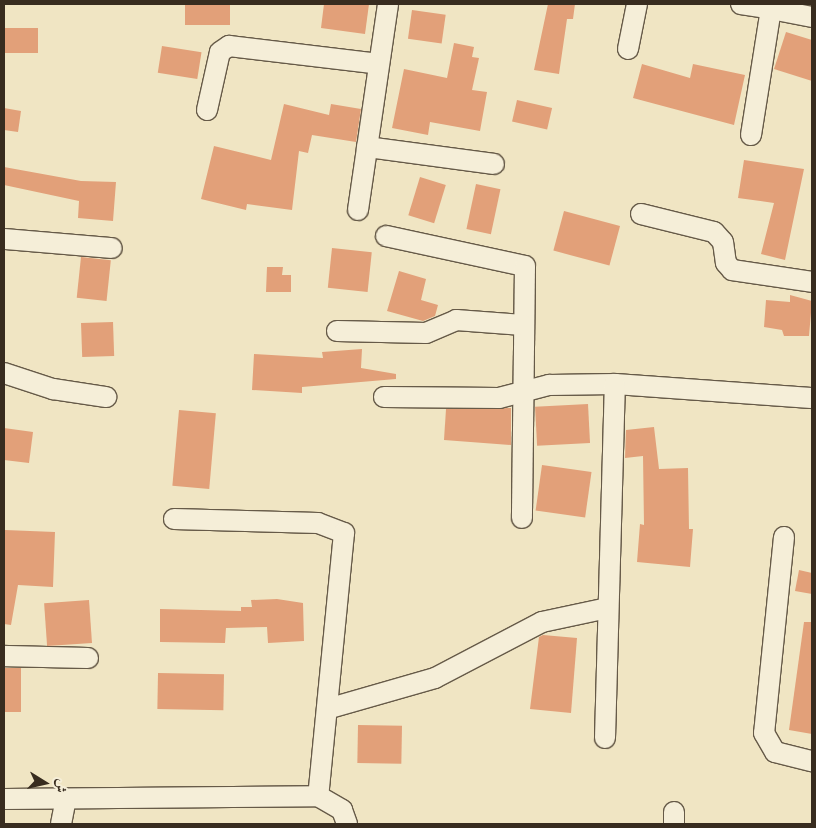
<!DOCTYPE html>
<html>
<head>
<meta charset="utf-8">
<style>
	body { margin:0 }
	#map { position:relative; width:816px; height:828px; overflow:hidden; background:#f0e5c3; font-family:"Sorts Mill Goudy",Amiri,serif }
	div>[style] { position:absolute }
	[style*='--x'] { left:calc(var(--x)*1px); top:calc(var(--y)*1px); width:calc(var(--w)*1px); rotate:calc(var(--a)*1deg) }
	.building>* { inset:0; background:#e2a079; transform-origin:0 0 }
	.roads { filter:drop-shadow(1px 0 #665a48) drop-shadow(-1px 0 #665a48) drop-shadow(0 1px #665a48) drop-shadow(0 -1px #665a48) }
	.minor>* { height:20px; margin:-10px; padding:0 10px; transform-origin:10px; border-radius:10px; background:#f5eed8 }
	span { translate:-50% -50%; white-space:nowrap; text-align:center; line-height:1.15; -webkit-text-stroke:4.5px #f5eed8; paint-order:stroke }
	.frame { position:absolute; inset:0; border:5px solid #382c1f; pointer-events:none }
	.north { position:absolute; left:20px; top:758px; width:50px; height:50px; -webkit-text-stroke:4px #f5eed8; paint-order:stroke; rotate:100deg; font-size:14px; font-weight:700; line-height:20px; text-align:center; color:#382c1f }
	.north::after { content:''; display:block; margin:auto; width:18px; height:22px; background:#382c1f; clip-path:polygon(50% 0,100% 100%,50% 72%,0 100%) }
</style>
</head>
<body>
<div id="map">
	<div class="building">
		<div style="left:185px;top:4px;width:45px;height:21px"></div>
		<div style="clip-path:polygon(324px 4px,369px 4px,365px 34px,321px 28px)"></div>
		<div style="clip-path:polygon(548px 4px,575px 4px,573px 19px,567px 19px,559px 74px,534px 70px)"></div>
		<div style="left:412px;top:10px;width:34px;height:29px;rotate:8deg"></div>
		<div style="left:4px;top:28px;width:34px;height:25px"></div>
		<div style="clip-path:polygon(786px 32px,812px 40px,812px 81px,774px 69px)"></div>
		<div style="clip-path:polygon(454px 43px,474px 47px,472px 57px,479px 58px,472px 90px,487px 92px,480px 131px,430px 122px,428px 135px,392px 128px,404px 69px,447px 78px)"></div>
		<div style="left:162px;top:46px;width:40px;height:27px;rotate:9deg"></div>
		<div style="clip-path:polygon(642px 64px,690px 78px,693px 64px,745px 75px,734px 125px,633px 98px)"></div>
		<div style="left:517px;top:100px;width:36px;height:22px;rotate:13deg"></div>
		<div style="clip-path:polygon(284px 104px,329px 115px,331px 104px,361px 109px,356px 142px,312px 135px,308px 153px,299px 151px,292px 210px,247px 204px,246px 210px,201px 199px,214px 146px,271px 160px)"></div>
		<div style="clip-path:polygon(4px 108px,21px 111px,18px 132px,4px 130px)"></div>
		<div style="clip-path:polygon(744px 160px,804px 169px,785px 260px,761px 254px,774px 203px,738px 198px)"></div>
		<div style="clip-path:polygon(4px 167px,81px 181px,116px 182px,113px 221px,78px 218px,79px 201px,4px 185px)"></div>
		<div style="left:420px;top:177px;width:27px;height:40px;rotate:17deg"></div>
		<div style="left:476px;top:184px;width:25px;height:46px;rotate:12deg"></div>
		<div style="left:564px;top:211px;width:58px;height:41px;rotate:15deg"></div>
		<div style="left:332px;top:248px;width:40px;height:40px;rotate:6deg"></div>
		<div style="left:81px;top:257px;width:30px;height:41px;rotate:6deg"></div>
		<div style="clip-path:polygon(267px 267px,283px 267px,282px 275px,291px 275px,291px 292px,266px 292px)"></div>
		<div style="clip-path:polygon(399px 271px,426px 279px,421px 300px,438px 305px,435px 316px,423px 321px,387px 311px)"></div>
		<div style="clip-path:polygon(790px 295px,812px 301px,809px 336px,784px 336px,782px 330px,764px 327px,766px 300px,790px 302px)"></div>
		<div style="left:113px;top:322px;width:34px;height:32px;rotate:88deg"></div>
		<div style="clip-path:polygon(362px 349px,361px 368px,396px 374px,396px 379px,302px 387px,302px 393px,252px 390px,254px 354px,323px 358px,322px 352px)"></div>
		<div style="left:588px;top:404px;width:39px;height:53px;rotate:87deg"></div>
		<div style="clip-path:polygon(511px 408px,511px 445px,444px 440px,446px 409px)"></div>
		<div style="left:179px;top:410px;width:37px;height:76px;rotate:5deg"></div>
		<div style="clip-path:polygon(654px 427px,659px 469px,688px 468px,689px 529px,693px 529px,690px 567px,637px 562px,640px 524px,644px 525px,643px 456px,625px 458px,626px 430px)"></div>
		<div style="clip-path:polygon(4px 428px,33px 432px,29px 463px,4px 460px)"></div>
		<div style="left:542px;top:465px;width:50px;height:46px;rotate:8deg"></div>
		<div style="clip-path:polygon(5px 530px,55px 532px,53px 587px,18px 585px,11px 625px,4px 624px)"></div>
		<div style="clip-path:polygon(799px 570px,812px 573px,812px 594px,795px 591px)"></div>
		<div style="clip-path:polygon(277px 599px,303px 603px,304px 641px,268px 643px,267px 627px,226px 628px,225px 643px,160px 642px,160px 609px,241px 611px,241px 607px,252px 607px,251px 600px)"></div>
		<div style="left:89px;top:600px;width:43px;height:45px;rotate:86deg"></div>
		<div style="clip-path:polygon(804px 622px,812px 622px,812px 734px,789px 730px)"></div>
		<div style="clip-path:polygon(543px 635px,577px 638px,571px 713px,530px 709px,539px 637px)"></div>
		<div style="left:4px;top:668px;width:17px;height:44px"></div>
		<div style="left:158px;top:673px;width:66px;height:36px;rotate:1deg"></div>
		<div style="left:358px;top:725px;width:44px;height:38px;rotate:1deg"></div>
	</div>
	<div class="roads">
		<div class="minor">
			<div style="--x:741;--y:4;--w:30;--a:9"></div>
			<div style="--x:628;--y:49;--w:46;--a:-78.7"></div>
			<div style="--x:207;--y:110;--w:59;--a:-77.4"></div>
			<div style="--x:220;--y:52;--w:11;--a:-34"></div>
			<div style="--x:229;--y:46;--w:151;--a:6.8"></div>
			<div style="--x:751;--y:135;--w:128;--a:-81"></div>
			<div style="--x:771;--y:9;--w:42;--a:11"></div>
			<div style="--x:367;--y:147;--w:128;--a:7.6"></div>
			<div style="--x:358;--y:210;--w:208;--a:-81.7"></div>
			<div style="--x:641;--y:214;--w:75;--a:13.9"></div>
			<div style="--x:714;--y:232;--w:13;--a:48"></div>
			<div style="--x:723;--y:242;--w:21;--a:82"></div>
			<div style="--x:726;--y:263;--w:9;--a:49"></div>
			<div style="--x:732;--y:270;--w:81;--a:8.5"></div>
			<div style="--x:386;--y:236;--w:142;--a:12.2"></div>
			<div style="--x:525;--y:266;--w:252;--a:90.7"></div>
			<div style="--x:4;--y:239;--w:108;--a:4.8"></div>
			<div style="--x:337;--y:331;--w:89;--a:1.3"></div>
			<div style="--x:426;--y:333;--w:33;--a:-23"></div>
			<div style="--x:456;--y:320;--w:67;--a:4.3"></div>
			<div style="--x:4;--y:373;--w:52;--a:18.1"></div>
			<div style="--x:53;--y:389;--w:54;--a:8.6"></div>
			<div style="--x:384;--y:397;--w:115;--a:0.5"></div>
			<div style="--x:499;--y:398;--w:52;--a:-14.6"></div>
			<div style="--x:549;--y:385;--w:66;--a:-0.9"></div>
			<div style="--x:615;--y:384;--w:197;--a:4.1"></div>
			<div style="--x:174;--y:519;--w:144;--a:1.6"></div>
			<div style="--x:318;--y:523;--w:28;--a:21"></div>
			<div style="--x:344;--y:533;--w:264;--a:95.6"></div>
			<div style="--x:784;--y:537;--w:197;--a:95.8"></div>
			<div style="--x:764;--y:733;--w:22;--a:60"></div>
			<div style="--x:775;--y:752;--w:38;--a:14"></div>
			<div style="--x:4;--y:656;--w:84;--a:1.4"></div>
			<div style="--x:327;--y:709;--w:112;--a:-16"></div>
			<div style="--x:435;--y:678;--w:121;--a:-27.6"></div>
			<div style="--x:542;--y:622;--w:67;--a:-12"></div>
			<div style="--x:605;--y:738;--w:354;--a:-88.4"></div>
			<div style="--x:4;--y:799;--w:314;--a:-0.5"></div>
			<div style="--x:318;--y:796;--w:28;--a:30"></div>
			<div style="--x:342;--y:810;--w:15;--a:70"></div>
			<div style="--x:61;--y:824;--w:25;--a:-79"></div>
			<div style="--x:674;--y:824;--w:12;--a:-90"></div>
		</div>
	</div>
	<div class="frame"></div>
	<div class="north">ش</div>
</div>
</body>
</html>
